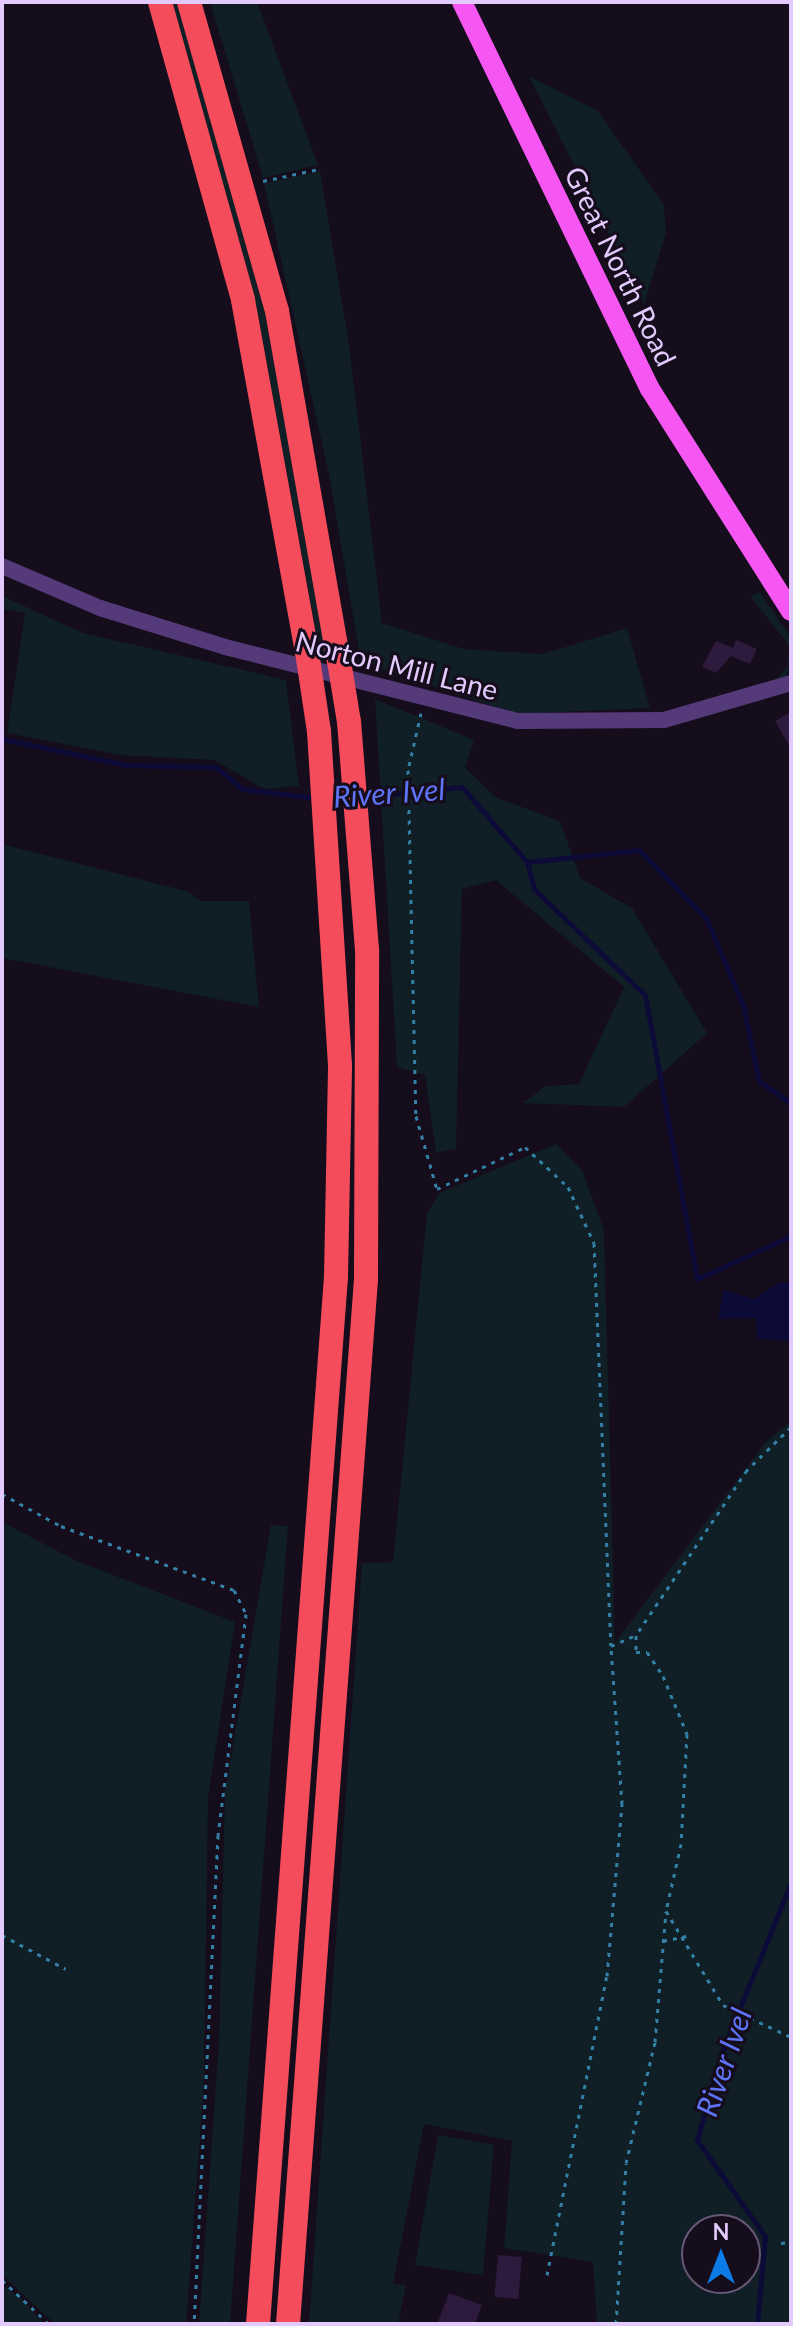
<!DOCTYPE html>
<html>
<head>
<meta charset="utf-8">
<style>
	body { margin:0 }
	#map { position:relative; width:793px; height:2326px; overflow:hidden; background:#150c1c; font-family:Lato,sans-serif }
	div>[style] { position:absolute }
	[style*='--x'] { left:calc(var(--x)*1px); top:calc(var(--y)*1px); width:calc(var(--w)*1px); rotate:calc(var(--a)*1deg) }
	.green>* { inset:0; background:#101e26 }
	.water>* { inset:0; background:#0c0b37 }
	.stream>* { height:5px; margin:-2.5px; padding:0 2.5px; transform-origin:2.5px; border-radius:2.5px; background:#0c0b37 }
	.building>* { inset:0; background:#2e1a3c; transform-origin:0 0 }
	.path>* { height:3px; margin-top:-1.5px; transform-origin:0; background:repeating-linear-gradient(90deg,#3381a7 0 4px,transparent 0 10px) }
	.minor>* { height:16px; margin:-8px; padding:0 8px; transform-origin:8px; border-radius:8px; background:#553a79 }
	.primary>* { height:20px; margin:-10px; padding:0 10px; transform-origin:10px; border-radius:10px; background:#f657f3 }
	.motorway>* { height:24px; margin:-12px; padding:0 12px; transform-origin:12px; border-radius:12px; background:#f54c5b }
	.motorway-bridge>* { height:24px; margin:-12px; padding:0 12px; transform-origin:12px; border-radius:12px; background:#f54c5b }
	span { translate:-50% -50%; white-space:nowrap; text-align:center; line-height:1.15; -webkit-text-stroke:6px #150c1c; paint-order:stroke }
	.street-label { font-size:28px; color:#e3cafc }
	.water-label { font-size:30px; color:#5e74f6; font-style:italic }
	.frame { position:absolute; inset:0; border:4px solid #e3cafc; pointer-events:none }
	.north { position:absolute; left:681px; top:2214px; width:80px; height:80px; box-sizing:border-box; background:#150c1c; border:2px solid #675876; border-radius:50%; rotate:0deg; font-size:22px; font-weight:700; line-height:32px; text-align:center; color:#e3cafc }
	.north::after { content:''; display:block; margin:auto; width:28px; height:36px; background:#0c7be6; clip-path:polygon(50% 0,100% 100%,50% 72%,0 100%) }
</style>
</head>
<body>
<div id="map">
	<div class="green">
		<div style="clip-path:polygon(169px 2px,177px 2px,265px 313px,329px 659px,321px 660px,258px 315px)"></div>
		<div style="clip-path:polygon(210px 2px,257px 2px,318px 165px,263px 178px)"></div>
		<div style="clip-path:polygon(529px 76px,598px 111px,664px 205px,666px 233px,644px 305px)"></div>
		<div style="clip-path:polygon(320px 171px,349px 343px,382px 623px,464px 649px,543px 654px,627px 628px,650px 708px,516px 714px,361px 662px,329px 475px,264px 183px)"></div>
		<div style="clip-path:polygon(760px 592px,791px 638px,787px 677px,775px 680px,787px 668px,790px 647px,750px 596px)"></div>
		<div style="clip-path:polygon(2px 596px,83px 633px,286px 680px,299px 786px,264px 789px,214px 760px,120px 755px,7px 733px,25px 613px,3px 609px)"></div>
		<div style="clip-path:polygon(375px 699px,474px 740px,465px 768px,497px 798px,560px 821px,580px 878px,632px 908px,707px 1033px,624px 1107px,523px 1103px,546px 1086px,579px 1084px,624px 987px,496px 880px,462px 889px,456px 1149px,436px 1153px,425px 1075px,397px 1067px)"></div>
		<div style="clip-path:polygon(2px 844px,186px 891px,201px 901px,249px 901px,259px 1007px,2px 958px)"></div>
		<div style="clip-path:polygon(evenodd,556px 1144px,582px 1170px,604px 1230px,615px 1643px,766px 1442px,791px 1421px,791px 1877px,750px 1984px,791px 1890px,791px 2324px,597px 2324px,593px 2262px,504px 2248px,512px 2141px,424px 2124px,393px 2284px,406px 2285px,398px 2324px,309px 2324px,362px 1563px,393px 1562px,427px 1213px,439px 1193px,556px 1144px,745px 2230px,745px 2278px,697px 2278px,697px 2230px,745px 2230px)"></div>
		<div style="clip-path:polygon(2px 1522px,77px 1561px,235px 1622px,208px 1798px,204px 2085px,186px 2324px,55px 2324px,2px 2275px)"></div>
		<div style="clip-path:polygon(271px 1525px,288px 1526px,230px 2324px,199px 2324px,219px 2041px,225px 1792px)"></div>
		<div style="clip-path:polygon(438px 2135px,494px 2145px,483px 2275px,415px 2265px)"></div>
		<div style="clip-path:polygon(2px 2285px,21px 2298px,44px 2324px,2px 2324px)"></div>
	</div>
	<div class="water">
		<div style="clip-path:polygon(780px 1282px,791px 1283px,791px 1341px,757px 1339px,756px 1318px,718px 1319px,723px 1290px,754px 1299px)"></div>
	</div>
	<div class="stream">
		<div style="--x:2;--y:739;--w:127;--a:11.8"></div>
		<div style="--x:126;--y:765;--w:90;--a:1.3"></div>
		<div style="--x:216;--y:767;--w:34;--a:40"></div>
		<div style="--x:242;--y:789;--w:75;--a:6.9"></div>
		<div style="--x:362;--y:797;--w:100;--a:-5.7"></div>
		<div style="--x:462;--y:787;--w:99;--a:49.1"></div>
		<div style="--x:527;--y:862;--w:113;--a:-6.1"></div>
		<div style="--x:639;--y:850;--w:95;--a:45.4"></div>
		<div style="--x:706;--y:918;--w:95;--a:67"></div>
		<div style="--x:743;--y:1005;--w:78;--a:78.1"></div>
		<div style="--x:759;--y:1081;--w:39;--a:35"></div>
		<div style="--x:527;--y:862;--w:28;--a:75"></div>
		<div style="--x:534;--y:889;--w:153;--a:43.7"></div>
		<div style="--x:645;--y:995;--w:289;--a:79.6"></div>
		<div style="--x:697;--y:1279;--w:103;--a:-24.6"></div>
		<div style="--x:757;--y:2324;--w:88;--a:-84.8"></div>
		<div style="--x:765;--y:2236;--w:118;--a:-125.3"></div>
		<div style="--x:697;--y:2140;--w:91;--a:-74.1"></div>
		<div style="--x:722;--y:2052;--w:183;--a:-67.9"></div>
	</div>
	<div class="building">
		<div style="clip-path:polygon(736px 640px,757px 649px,750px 664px,731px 656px,716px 673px,702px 667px,716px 641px,733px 648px)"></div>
		<div style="clip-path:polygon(791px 712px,791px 749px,775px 721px)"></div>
		<div style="left:498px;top:2255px;width:24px;height:42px;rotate:5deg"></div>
		<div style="clip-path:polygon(449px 2293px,482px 2305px,475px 2324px,437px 2324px)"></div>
	</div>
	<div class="path">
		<div style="--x:263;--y:181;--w:57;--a:-12.1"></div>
		<div style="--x:421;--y:713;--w:58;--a:102.8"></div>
		<div style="--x:408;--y:770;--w:346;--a:88.7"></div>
		<div style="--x:416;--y:1116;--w:76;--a:74"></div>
		<div style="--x:437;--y:1189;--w:98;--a:-25.5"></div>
		<div style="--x:525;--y:1147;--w:59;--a:42.9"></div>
		<div style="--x:568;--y:1187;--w:62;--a:65.1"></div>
		<div style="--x:594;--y:1243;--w:403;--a:87.6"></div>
		<div style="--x:791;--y:1427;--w:62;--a:135.7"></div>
		<div style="--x:747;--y:1470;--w:199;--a:123.9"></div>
		<div style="--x:636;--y:1635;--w:17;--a:90"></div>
		<div style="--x:636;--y:1652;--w:11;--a:0"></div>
		<div style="--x:647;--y:1652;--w:29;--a:56"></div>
		<div style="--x:663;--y:1676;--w:63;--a:67.5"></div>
		<div style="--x:687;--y:1734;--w:110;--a:93.1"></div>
		<div style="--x:681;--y:1844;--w:69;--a:102.6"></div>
		<div style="--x:666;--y:1911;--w:110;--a:58.8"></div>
		<div style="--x:723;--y:2005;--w:75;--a:25.2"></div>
		<div style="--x:2;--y:1494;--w:67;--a:28.5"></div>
		<div style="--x:61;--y:1526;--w:184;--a:20.3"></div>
		<div style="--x:234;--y:1590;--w:27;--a:63"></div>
		<div style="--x:246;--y:1614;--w:223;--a:97.2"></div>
		<div style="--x:218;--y:1835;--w:490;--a:92.8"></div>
		<div style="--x:2;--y:1935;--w:72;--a:28"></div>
		<div style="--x:663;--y:1941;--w:24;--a:-12"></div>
		<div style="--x:781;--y:2243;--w:10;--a:-6"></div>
		<div style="--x:547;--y:2275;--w:305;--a:-78.7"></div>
		<div style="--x:607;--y:1976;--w:173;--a:-85"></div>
		<div style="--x:622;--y:1804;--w:158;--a:-94"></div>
		<div style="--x:611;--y:1646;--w:27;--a:-24"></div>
		<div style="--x:2;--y:2280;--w:64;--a:43.1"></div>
		<div style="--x:616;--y:2324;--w:161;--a:-86.4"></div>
		<div style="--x:626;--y:2163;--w:124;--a:-76.5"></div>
		<div style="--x:655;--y:2042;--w:131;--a:-85.2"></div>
	</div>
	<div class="minor">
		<div style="--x:2;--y:566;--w:107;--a:23.2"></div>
		<div style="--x:100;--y:608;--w:131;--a:17.3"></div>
		<div style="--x:225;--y:647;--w:302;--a:14.2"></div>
		<div style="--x:518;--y:721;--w:146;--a:-0.4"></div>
		<div style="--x:664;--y:720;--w:132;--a:-16.2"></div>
	</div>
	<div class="primary">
		<div style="--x:462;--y:2;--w:430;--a:64.1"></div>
		<div style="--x:650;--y:389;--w:263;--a:57.6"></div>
	</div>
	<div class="motorway">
		<div style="--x:160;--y:2;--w:309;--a:74.4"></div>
		<div style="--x:243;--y:300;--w:358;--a:79.7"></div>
		<div style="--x:189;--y:2;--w:321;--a:74.1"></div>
		<div style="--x:277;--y:311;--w:355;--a:80"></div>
		<div style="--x:258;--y:2324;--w:1050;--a:-85.74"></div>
		<div style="--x:336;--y:1277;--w:212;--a:-88.9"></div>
		<div style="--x:340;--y:1065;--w:335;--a:-93.6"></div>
		<div style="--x:288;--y:2324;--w:1048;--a:-85.73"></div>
		<div style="--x:366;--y:1279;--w:329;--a:-89.8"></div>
		<div style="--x:367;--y:950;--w:229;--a:-94.5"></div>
	</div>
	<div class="motorway-bridge">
		<div style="--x:307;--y:652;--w:80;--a:81.4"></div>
		<div style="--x:339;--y:661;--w:62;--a:80.7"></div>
	</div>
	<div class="street-label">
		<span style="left:621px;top:266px;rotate:64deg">Great North Road</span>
		<span style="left:397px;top:665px;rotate:14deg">Norton Mill Lane</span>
	</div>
	<div class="water-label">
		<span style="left:389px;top:792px;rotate:-4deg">River Ivel</span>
		<span style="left:723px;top:2062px;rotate:-71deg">River Ivel</span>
	</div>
	<div class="frame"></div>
	<div class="north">N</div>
</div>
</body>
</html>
